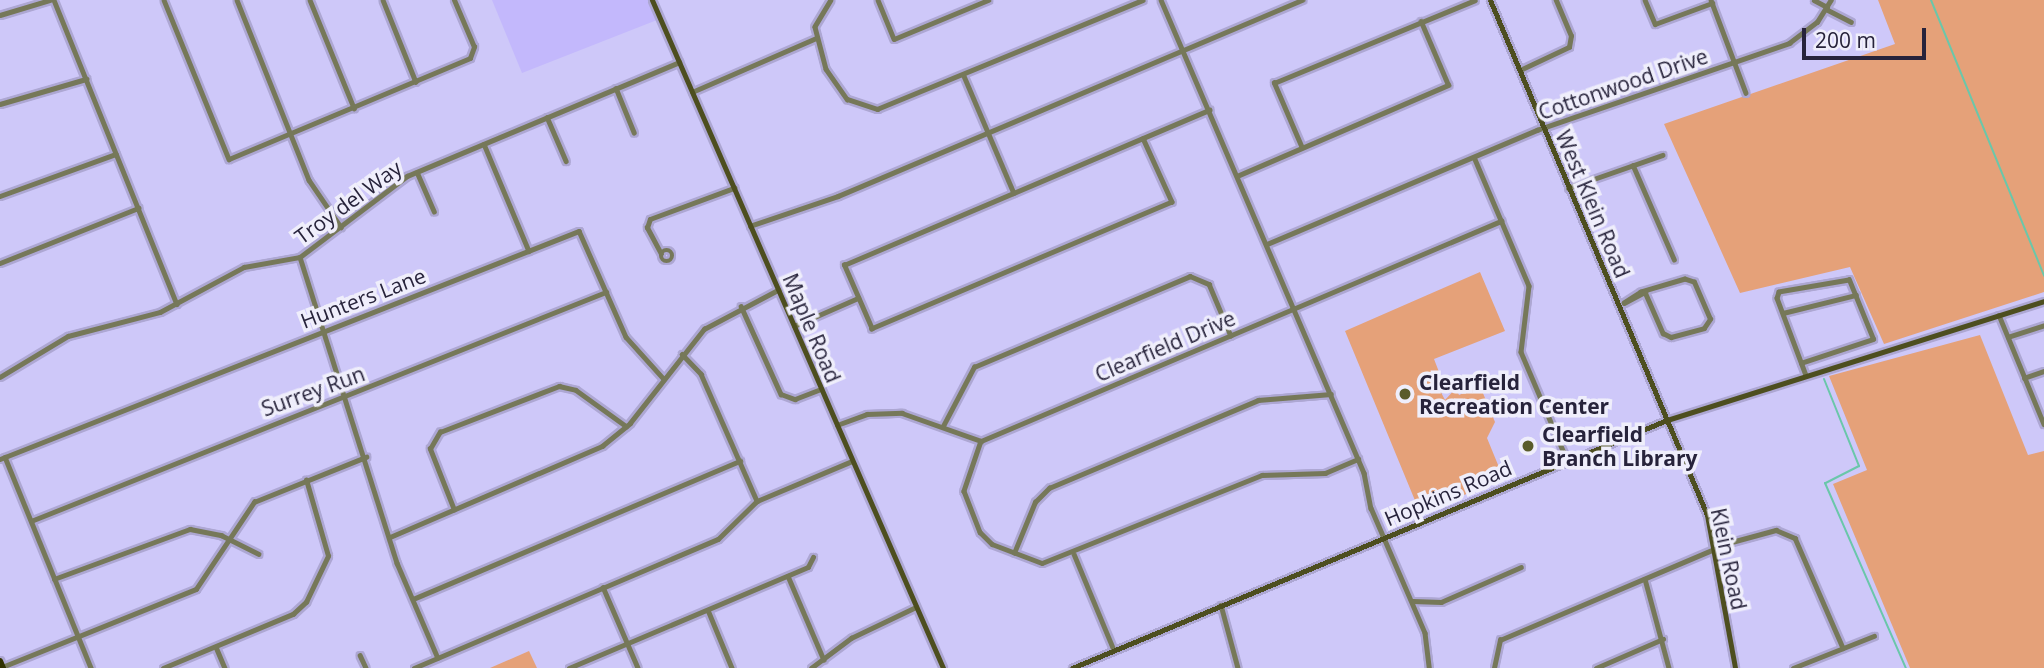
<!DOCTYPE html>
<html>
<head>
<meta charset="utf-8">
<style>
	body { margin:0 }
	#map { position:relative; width:2044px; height:668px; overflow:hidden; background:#cec8f9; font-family:"Open Sans",sans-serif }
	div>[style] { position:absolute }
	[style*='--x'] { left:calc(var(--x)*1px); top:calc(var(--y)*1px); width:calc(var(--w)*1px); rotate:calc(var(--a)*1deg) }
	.built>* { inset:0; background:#c3b8fc }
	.green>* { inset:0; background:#e5a179 }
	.stream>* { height:2px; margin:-1px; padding:0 1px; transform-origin:1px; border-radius:1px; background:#6ac7aa }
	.roads { filter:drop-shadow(2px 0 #ada7d3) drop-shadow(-2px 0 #ada7d3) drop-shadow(0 2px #ada7d3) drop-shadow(0 -2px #ada7d3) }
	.street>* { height:4.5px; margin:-2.25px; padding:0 2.25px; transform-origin:2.25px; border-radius:2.25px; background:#767859 }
	.street>.ring { margin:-2.25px; padding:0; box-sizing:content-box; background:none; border:4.5px solid #767859; border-radius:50% }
	.secondary>* { height:5px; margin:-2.5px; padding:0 2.5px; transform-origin:2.5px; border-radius:2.5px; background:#4d4e1f }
	.primary>* { height:6px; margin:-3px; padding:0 3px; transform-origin:3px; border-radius:3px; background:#303100 }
	.dots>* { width:19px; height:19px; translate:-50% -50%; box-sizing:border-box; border:4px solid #efeefb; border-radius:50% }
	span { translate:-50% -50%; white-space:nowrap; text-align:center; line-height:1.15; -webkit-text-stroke:7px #efeefb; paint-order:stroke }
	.street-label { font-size:21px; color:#27233b }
	.poi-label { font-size:21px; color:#27233b; font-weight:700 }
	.left { translate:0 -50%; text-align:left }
	.scale { position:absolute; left:1802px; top:28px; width:124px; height:32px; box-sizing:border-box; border:4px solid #27233b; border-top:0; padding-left:9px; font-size:21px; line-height:24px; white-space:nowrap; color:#27233b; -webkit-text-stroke:5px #efeefb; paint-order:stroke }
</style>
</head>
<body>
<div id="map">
	<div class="built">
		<div style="clip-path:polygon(492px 0,650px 0,657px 20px,522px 73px)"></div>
	</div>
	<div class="green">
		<div style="clip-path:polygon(1878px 0,2044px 0,2044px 292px,1884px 344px,1850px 267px,1740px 293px,1664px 124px,1895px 44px)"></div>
		<div style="clip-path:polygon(1480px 272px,1505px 331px,1434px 359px,1439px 372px,1432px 375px,1445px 400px,1456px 388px,1459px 395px,1480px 386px,1495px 422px,1487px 438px,1503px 477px,1421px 515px,1345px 331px)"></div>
		<div style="clip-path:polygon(1980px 335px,2028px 455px,2044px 451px,2044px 668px,1910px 668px,1833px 484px,1867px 470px,1829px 376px)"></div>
		<div style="clip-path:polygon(529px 651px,537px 668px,490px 668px)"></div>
	</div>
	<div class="stream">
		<div style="--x:1931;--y:0;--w:298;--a:67.7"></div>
		<div style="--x:1824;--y:379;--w:94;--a:68.1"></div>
		<div style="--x:1859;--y:466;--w:38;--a:153"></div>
		<div style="--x:1825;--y:483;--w:202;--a:66.4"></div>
	</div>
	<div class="roads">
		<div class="street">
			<div style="--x:54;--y:0;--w:328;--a:68"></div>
			<div style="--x:164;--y:0;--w:172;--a:67.8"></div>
			<div style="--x:229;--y:159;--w:261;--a:-22.7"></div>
			<div style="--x:470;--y:58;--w:12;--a:-70"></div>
			<div style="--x:474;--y:47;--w:51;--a:-113.1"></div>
			<div style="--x:237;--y:0;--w:194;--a:68.2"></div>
			<div style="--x:309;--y:180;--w:57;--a:55.8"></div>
			<div style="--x:310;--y:0;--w:117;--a:67.8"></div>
			<div style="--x:383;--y:0;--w:88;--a:68.1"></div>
			<div style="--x:831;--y:0;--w:31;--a:121"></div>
			<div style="--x:815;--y:27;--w:43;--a:75.3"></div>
			<div style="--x:826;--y:69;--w:37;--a:55"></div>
			<div style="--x:847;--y:99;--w:32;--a:18"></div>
			<div style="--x:877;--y:109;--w:287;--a:-22.3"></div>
			<div style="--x:878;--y:0;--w:42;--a:67.7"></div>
			<div style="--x:894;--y:39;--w:102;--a:-22.5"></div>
			<div style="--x:1161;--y:0;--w:515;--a:66.77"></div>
			<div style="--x:1364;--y:473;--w:36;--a:79"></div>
			<div style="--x:1371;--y:508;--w:136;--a:66.6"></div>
			<div style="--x:1425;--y:633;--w:35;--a:83"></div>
			<div style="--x:1645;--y:0;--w:26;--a:67"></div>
			<div style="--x:1655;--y:24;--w:61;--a:-20.2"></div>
			<div style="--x:1711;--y:0;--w:99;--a:69.4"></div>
			<div style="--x:1814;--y:0;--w:15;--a:28"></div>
			<div style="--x:1826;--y:9;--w:28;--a:27"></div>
			<div style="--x:0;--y:15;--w:52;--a:-16.7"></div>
			<div style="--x:1520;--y:70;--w:54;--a:-25.1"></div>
			<div style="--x:1569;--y:47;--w:11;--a:-80"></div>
			<div style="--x:1571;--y:36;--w:39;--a:-113"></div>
			<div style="--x:964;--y:76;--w:127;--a:66.9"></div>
			<div style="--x:616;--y:88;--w:48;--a:67.8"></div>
			<div style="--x:692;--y:92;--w:135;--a:-23.5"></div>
			<div style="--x:0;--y:104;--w:90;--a:-16.2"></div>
			<div style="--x:547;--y:117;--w:48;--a:66.6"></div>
			<div style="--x:1143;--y:138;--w:70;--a:65.6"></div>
			<div style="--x:1172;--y:202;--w:326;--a:157.1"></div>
			<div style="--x:872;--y:329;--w:70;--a:-113.6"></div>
			<div style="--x:844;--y:265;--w:397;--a:-23"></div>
			<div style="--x:484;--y:144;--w:116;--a:67.2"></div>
			<div style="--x:1302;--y:148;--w:71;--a:-113.3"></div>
			<div style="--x:1274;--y:83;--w:217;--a:-22.4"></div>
			<div style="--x:1474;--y:157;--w:140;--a:66.9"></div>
			<div style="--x:1529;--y:286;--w:66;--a:96.9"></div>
			<div style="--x:1521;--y:352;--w:117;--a:66.9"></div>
			<div style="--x:1633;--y:165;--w:103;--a:66.4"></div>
			<div style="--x:417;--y:172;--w:43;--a:66.4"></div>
			<div style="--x:1237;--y:176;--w:230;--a:-23.3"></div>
			<div style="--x:1448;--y:85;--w:69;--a:-113.2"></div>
			<div style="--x:1568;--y:188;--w:100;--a:-19.3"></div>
			<div style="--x:0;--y:196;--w:123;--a:-19.9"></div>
			<div style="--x:750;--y:226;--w:93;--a:-18.8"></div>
			<div style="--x:838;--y:196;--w:504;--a:-22.9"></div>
			<div style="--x:1267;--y:244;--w:293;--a:-22.9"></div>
			<div style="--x:1537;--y:130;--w:267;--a:-19"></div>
			<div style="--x:1789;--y:43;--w:35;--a:-37"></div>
			<div style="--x:1817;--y:22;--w:26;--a:-58"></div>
			<div class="ring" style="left:661px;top:250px;width:7.5px;height:7.5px"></div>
			<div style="--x:661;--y:254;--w:30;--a:-118"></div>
			<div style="--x:647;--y:228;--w:9;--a:-72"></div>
			<div style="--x:650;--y:219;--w:90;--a:-20.3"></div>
			<div style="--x:300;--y:257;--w:321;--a:72.4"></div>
			<div style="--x:397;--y:563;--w:103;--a:66.7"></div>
			<div style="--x:0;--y:263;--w:149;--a:-21.7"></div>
			<div style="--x:1645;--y:292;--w:45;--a:66.3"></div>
			<div style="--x:1663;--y:333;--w:9;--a:27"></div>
			<div style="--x:1671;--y:337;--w:34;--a:-15"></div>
			<div style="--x:1704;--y:328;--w:11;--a:-56"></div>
			<div style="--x:1710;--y:319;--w:40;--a:-113.4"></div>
			<div style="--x:1694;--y:282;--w:9;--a:-162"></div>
			<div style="--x:1685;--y:279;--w:46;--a:163.5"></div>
			<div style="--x:1641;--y:292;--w:20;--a:147"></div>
			<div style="--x:1624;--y:303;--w:24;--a:-28"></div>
			<div style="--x:741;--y:306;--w:97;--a:65.6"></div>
			<div style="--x:781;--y:394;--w:15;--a:20"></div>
			<div style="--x:795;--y:399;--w:28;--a:-21"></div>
			<div style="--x:1783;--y:313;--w:75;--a:-13.9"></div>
			<div style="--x:1999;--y:315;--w:118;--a:67.6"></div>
			<div style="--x:794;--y:326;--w:70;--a:-23.6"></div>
			<div style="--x:2008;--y:337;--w:38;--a:-18"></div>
			<div style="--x:682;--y:354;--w:28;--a:46"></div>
			<div style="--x:701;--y:374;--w:139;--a:66.2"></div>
			<div style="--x:1801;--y:363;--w:76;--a:-18.4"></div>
			<div style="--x:1873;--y:339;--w:64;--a:-112.1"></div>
			<div style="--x:1849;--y:280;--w:71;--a:170.3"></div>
			<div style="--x:1779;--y:292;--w:6;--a:108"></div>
			<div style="--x:1777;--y:298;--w:82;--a:69.4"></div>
			<div style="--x:0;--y:377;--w:79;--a:-31.1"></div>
			<div style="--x:68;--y:336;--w:95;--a:-14.6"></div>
			<div style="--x:160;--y:312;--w:95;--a:-28.2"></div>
			<div style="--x:244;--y:267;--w:57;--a:-10.1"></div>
			<div style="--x:300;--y:257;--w:134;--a:-37.1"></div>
			<div style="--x:407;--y:176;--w:295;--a:-22.7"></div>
			<div style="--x:2024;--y:378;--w:21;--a:-19"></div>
			<div style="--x:837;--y:425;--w:32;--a:-20"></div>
			<div style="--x:867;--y:414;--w:35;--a:-2"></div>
			<div style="--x:902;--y:413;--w:84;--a:19.5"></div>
			<div style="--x:981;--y:441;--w:565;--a:-22.93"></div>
			<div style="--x:943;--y:426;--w:67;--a:-62.3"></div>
			<div style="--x:974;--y:367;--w:234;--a:-22.8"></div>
			<div style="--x:1190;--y:276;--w:21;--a:23"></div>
			<div style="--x:1209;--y:284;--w:56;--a:67.1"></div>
			<div style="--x:981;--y:441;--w:53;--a:108.8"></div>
			<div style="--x:964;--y:491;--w:44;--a:68.7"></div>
			<div style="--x:980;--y:532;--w:17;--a:45"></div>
			<div style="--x:992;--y:544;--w:53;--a:20.8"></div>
			<div style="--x:1042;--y:563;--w:237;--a:-21.8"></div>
			<div style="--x:1262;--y:475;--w:63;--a:-1.8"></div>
			<div style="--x:1325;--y:473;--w:36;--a:-23"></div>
			<div style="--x:5;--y:457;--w:228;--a:67.8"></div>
			<div style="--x:0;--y:459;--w:622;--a:-21.49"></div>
			<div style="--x:579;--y:231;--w:116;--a:66.1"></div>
			<div style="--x:626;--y:337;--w:55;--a:47.9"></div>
			<div style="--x:454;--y:510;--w:66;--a:-111.5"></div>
			<div style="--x:430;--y:449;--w:20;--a:-60"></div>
			<div style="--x:440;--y:432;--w:128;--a:-21.1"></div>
			<div style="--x:559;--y:386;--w:17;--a:13"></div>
			<div style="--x:576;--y:390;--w:62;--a:35.8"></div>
			<div style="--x:31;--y:521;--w:619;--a:-21.72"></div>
			<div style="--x:390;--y:537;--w:231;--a:-23.2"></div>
			<div style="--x:602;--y:446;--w:36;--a:-39"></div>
			<div style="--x:630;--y:423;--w:120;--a:-51.8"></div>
			<div style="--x:704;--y:329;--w:84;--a:-27.8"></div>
			<div style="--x:1014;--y:553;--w:55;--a:-67.6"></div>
			<div style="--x:1035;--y:502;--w:20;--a:-45"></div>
			<div style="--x:1049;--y:488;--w:227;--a:-22.8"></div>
			<div style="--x:1258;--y:400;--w:73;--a:-4.7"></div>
			<div style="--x:1074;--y:554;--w:104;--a:67.4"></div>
			<div style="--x:788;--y:576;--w:91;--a:66.8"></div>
			<div style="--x:54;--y:579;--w:145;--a:-20.2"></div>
			<div style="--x:190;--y:529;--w:32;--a:11"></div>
			<div style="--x:221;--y:535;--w:42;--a:26.6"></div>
			<div style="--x:1645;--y:579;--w:92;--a:74.9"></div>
			<div style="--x:603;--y:587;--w:88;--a:66.6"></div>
			<div style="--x:413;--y:599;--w:355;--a:-22.9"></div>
			<div style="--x:1413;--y:601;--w:28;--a:2"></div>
			<div style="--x:1441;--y:602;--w:87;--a:-23.6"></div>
			<div style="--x:1221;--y:605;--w:65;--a:74.9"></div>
			<div style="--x:708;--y:610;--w:63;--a:67.5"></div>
			<div style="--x:216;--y:647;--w:23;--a:67"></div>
			<div style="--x:360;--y:655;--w:14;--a:65"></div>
			<div style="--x:2;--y:667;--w:209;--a:-21.9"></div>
			<div style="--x:196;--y:589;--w:105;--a:-56.3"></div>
			<div style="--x:254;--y:502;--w:121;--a:-21.9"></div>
			<div style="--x:163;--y:668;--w:141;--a:-22.6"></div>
			<div style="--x:293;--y:614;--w:18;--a:-43"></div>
			<div style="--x:306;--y:602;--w:51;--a:-64.4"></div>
			<div style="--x:328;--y:556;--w:79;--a:-106.1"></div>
			<div style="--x:414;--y:668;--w:330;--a:-23"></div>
			<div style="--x:718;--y:539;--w:54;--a:-44.3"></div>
			<div style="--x:757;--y:501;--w:103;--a:-22.8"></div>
			<div style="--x:569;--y:668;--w:259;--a:-22.9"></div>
			<div style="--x:808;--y:567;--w:11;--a:-63"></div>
			<div style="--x:811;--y:668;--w:50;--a:-36.9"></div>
			<div style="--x:851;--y:638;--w:72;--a:-25.5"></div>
			<div style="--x:1494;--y:668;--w:29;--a:-78"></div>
			<div style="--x:1500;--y:640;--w:248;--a:-23"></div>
			<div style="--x:1728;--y:543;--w:50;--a:-15.2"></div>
			<div style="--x:1776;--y:530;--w:21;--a:23"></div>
			<div style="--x:1795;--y:538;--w:120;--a:66.4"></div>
			<div style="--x:1596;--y:668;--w:73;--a:-23.4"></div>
			<div style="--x:1793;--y:668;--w:87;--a:-21.6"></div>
		</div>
		<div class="secondary">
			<div style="--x:652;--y:0;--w:729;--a:66.46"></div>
			<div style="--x:1490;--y:0;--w:559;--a:67.15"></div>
			<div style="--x:1707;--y:515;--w:156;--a:79.6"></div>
			<div style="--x:1072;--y:668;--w:645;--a:-22.63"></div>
			<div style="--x:1667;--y:420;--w:395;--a:-17.5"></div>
		</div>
		<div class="primary">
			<div style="--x:0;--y:661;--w:8;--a:67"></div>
		</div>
	</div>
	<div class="dots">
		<div style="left:1405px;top:394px;background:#5a5c2a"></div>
		<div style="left:1528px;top:446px;background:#5a5c2a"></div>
	</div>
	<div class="street-label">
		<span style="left:1623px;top:84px;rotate:-19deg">Cottonwood Drive</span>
		<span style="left:348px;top:202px;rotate:-36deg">Troy del Way</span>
		<span style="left:1593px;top:204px;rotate:67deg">West Klein Road</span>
		<span style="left:363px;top:298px;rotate:-21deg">Hunters Lane</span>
		<span style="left:812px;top:328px;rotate:67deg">Maple Road</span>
		<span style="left:1165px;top:346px;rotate:-23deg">Clearfield Drive</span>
		<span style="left:313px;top:391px;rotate:-20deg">Surrey Run</span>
		<span style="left:1448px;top:493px;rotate:-23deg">Hopkins Road</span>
		<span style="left:1729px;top:559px;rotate:78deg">Klein Road</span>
	</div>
	<div class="poi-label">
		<span class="left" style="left:1419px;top:394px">Clearfield<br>Recreation Center</span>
		<span class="left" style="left:1542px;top:446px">Clearfield<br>Branch Library</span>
	</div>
	<div class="scale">200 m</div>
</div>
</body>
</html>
